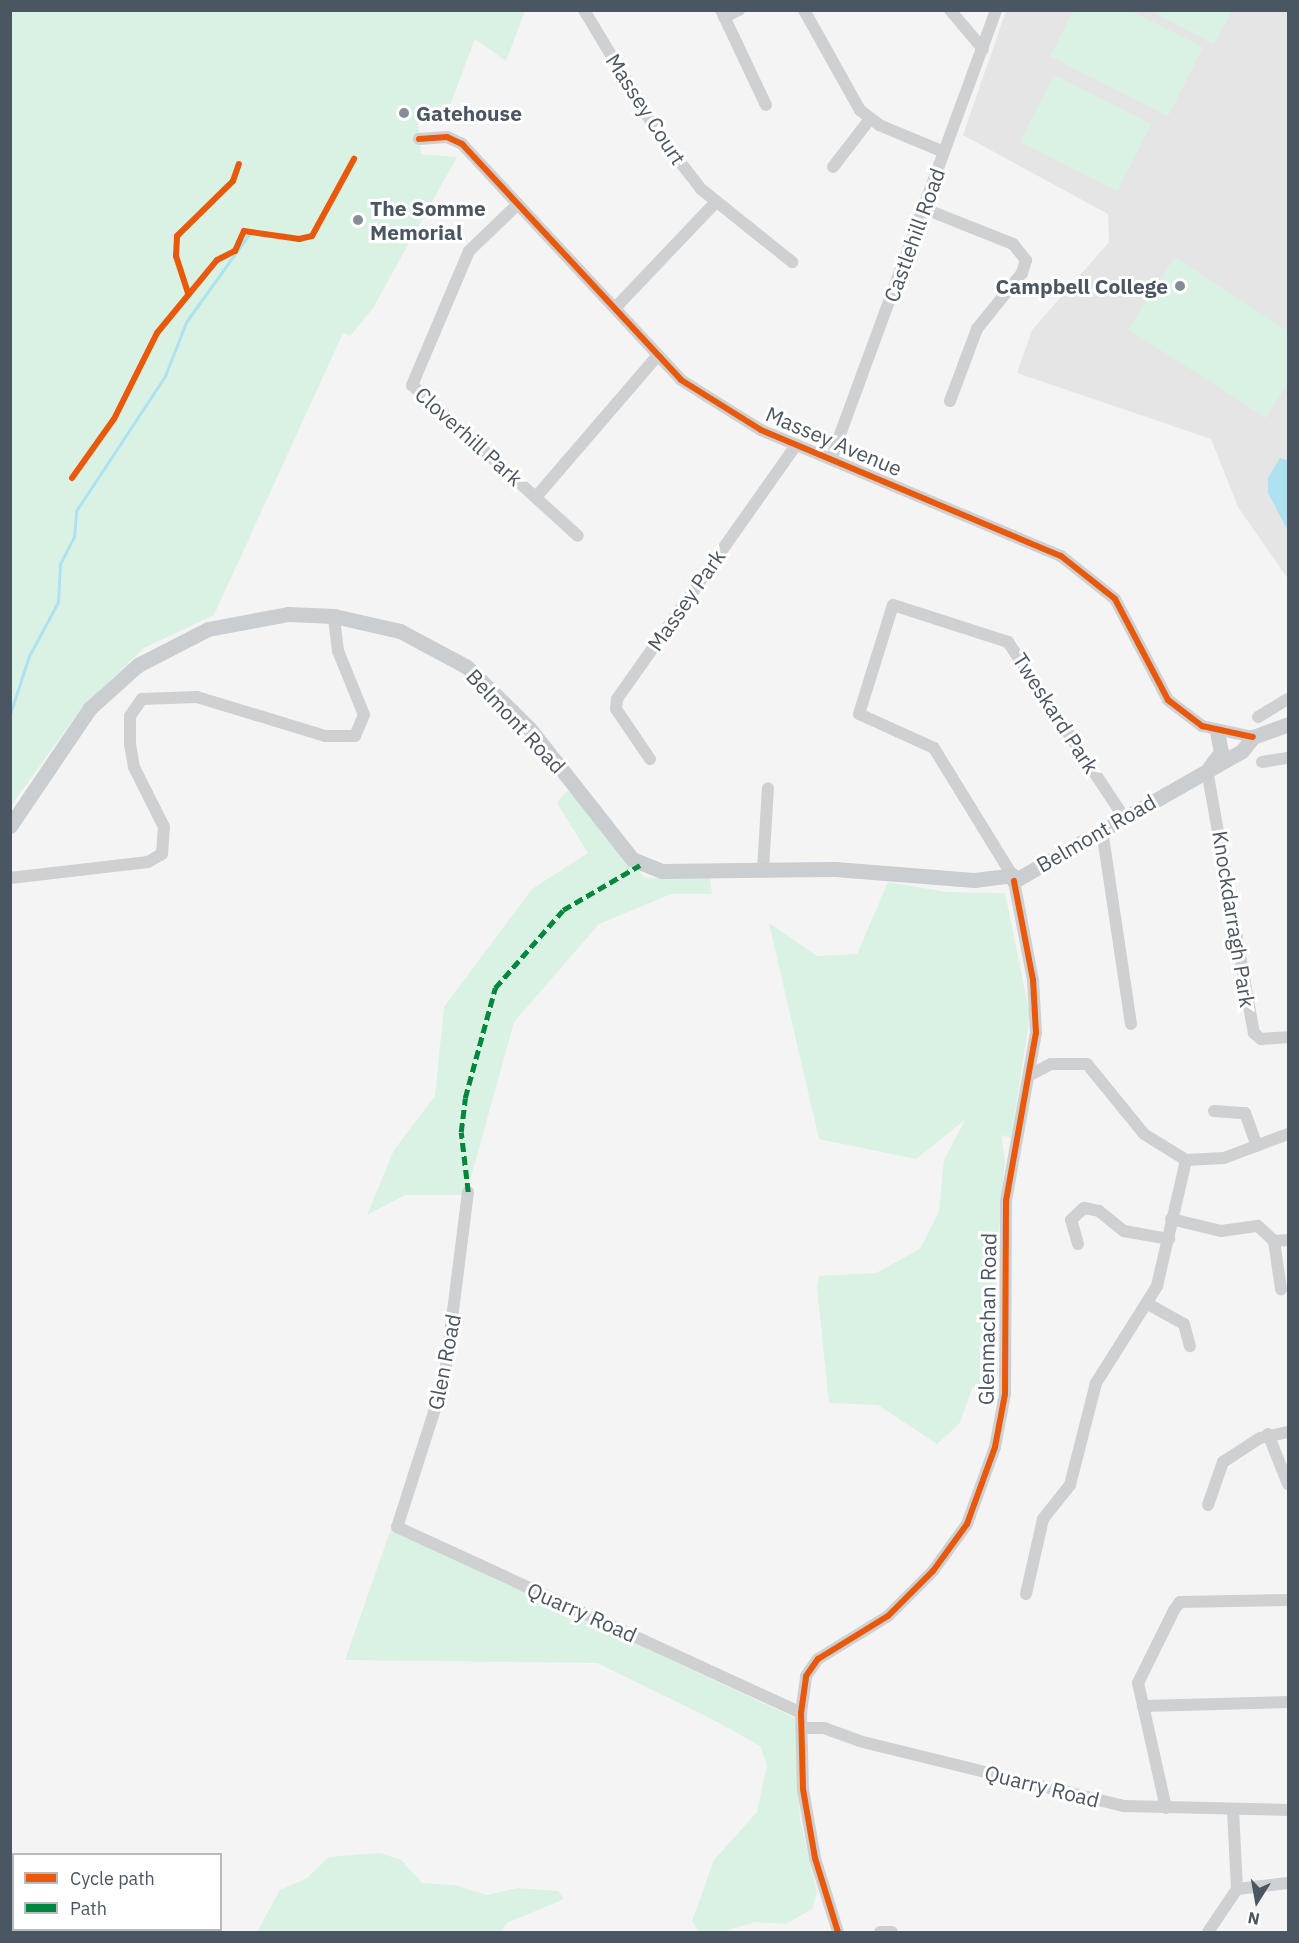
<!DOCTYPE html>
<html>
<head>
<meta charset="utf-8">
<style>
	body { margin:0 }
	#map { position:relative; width:1299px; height:1943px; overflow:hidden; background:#f4f4f4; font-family:"IBM Plex Sans",sans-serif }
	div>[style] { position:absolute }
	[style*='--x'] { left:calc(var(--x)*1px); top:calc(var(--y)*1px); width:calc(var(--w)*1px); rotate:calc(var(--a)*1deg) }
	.education>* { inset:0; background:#e6e5e6 }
	.green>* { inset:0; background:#d9f2e3; transform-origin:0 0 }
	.water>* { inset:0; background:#aee2f0 }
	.stream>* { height:3px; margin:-1.5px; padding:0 1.5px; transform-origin:1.5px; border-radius:1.5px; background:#aee2f0 }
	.minor>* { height:12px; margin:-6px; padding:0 6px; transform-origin:6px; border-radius:6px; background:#ced0d2 }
	.major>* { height:15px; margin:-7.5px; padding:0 7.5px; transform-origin:7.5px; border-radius:7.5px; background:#caced1 }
	.quiet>* { height:4.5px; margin-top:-2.25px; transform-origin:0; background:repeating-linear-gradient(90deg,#00873e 0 9px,transparent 0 13.5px) }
	.cycleway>* { height:6px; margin:-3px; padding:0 3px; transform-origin:3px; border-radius:3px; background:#e8590c }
	.dots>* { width:16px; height:16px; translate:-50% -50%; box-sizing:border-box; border:3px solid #fff; border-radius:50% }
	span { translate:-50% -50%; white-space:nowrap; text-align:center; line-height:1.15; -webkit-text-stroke:6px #fff; paint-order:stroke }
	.street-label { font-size:21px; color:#4a5661 }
	.poi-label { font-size:21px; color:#4a5661; font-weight:700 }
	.left { translate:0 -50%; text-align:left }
	.right { translate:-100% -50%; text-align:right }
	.frame { position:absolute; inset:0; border:12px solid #4a5661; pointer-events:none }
	.legend { position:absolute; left:12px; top:1853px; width:210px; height:78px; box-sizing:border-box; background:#fff; border:2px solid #b7bbc0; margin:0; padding:8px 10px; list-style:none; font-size:18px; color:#4a5661 }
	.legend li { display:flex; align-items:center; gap:12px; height:30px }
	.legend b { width:30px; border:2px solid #b7bbc0 }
	.north { position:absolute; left:1227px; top:1871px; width:60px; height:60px; -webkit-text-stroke:4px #fff; paint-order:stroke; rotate:191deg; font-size:16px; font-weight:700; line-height:24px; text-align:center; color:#4a5661 }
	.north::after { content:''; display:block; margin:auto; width:21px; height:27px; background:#4a5661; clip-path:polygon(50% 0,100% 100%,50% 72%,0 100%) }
</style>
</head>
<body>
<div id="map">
	<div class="education">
		<div style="clip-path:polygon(1006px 11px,1288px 11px,1288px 579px,1238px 507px,1211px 439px,1017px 373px,1032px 330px,1109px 242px,1108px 214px,963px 135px)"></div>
	</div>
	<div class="green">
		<div style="clip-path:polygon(1074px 10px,1131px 11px,1203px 47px,1168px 116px,1050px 56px)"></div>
		<div style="clip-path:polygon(10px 11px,525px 11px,506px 61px,475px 39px,446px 116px,432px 115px,418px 123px,421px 154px,457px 157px,373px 308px,350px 336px,343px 333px,214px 615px,144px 648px,83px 706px,11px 806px)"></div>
		<div style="clip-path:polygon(1152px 11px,1232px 11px,1214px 44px)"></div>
		<div style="left:1054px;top:75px;width:109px;height:75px;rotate:27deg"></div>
		<div style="clip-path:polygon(1175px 257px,1288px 331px,1288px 383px,1266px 418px,1128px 329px)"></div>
		<div style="clip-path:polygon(568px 790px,645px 878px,710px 877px,712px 894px,671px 894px,599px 924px,514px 1022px,466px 1195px,405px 1195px,367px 1215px,394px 1150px,435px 1096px,444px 1007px,532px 889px,588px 853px,557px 803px)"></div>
		<div style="clip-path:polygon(888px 882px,946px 892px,1005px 893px,1030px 1015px,1011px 1138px,1001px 1135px,1005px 1160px,996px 1261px,998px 1375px,973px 1387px,959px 1424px,937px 1444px,878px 1405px,829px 1403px,817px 1287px,819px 1276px,876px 1273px,920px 1249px,939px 1212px,944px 1160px,965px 1120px,916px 1159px,819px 1139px,769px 923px,817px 956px,857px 954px)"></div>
		<div style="clip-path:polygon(391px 1529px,795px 1718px,800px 1820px,817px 1892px,812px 1909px,786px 1924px,756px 1922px,722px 1932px,699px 1932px,692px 1921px,714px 1860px,757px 1812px,767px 1765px,760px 1746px,712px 1719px,597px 1663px,345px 1660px)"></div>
		<div style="clip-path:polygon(380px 1853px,401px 1860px,422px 1883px,455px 1885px,487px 1895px,518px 1888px,558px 1891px,564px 1899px,507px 1923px,501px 1932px,257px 1932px,280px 1890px,307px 1878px,329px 1857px)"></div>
	</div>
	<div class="water">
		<div style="clip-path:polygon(1280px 458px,1288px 461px,1288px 531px,1268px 493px,1268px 478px)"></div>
	</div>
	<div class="stream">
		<div style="--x:10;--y:714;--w:61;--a:-71.9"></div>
		<div style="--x:29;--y:656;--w:61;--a:-61.8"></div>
		<div style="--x:58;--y:602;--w:38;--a:-87"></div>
		<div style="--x:60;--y:564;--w:31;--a:-63"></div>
		<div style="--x:74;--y:536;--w:25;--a:-85"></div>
		<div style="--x:76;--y:511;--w:162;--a:-56.6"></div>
		<div style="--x:165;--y:376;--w:58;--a:-68.7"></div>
		<div style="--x:186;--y:322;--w:110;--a:-54.3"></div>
	</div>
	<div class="minor">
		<div style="--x:584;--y:10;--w:146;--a:59"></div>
		<div style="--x:659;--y:135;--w:68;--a:52.1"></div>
		<div style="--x:701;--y:189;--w:117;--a:38.7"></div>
		<div style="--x:721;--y:10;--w:105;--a:64.7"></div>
		<div style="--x:804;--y:10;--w:115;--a:60.8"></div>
		<div style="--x:860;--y:110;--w:24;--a:38"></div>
		<div style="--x:879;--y:125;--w:70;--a:22.6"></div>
		<div style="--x:950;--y:10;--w:51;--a:49.8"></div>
		<div style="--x:724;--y:17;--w:17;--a:-25"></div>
		<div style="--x:419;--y:139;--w:28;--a:-4"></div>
		<div style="--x:447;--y:137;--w:17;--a:25"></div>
		<div style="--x:462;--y:144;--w:322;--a:47.1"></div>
		<div style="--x:681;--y:380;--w:94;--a:32"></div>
		<div style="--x:761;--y:430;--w:325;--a:22.8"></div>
		<div style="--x:1061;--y:556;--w:69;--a:38.5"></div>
		<div style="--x:1115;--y:599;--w:114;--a:62.3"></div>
		<div style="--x:1168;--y:700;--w:43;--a:37.4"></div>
		<div style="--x:1202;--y:726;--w:52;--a:12.2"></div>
		<div style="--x:833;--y:167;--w:61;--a:-52.4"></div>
		<div style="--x:518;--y:204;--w:68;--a:136.2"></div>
		<div style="--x:469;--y:251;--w:146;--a:113"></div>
		<div style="--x:412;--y:385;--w:224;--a:42.3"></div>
		<div style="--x:925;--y:209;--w:95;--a:21.7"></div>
		<div style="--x:1013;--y:244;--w:21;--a:51"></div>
		<div style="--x:1026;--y:260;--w:14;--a:107"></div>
		<div style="--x:1022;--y:273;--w:72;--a:128.8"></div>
		<div style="--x:977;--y:329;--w:77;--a:110.6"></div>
		<div style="--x:615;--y:308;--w:145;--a:-46.4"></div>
		<div style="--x:831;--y:459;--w:478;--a:-69.8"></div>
		<div style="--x:536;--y:497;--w:187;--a:-49.3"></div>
		<div style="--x:1258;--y:717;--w:35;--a:-31"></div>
		<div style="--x:650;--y:759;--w:60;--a:-124.2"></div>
		<div style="--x:616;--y:709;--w:10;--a:-84"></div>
		<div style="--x:617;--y:699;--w:311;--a:-54.8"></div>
		<div style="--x:1262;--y:762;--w:26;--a:-9"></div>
		<div style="--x:1207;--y:770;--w:267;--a:79.9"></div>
		<div style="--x:1254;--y:1033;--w:9;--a:41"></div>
		<div style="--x:1261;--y:1039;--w:27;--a:-4"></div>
		<div style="--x:1102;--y:830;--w:196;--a:81.5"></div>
		<div style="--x:763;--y:869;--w:81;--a:-86.5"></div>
		<div style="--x:1012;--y:875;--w:149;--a:-121.6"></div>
		<div style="--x:934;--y:748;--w:82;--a:-155.6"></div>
		<div style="--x:859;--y:714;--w:114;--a:-72.7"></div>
		<div style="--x:893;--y:605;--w:121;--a:17.8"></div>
		<div style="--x:1008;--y:642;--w:210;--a:56.5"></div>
		<div style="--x:10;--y:878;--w:139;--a:-6.6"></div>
		<div style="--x:148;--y:862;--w:16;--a:-30"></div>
		<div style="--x:162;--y:854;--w:27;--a:-86"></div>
		<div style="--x:164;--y:827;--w:67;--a:-116.6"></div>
		<div style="--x:134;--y:767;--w:23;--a:-100"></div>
		<div style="--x:130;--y:744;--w:28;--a:-90"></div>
		<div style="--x:130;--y:716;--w:21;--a:-55"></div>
		<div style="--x:142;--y:699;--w:55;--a:-2.1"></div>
		<div style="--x:197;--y:697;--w:134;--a:16.9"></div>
		<div style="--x:325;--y:736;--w:30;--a:0"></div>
		<div style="--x:355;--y:736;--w:23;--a:-67"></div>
		<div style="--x:364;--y:715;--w:69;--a:-112.1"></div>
		<div style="--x:338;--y:651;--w:35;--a:-97"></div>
		<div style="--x:1032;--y:1074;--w:21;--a:-28"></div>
		<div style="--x:1051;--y:1064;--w:36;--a:0"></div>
		<div style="--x:1087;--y:1064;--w:90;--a:50.8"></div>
		<div style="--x:1144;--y:1134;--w:49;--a:31.8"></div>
		<div style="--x:1186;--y:1160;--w:38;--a:-3"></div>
		<div style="--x:1224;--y:1158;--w:68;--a:-20.6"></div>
		<div style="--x:1214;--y:1111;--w:31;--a:4"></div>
		<div style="--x:1245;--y:1113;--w:35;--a:70"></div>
		<div style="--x:468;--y:1192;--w:191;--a:97.2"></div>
		<div style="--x:444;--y:1381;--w:153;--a:107.8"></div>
		<div style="--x:397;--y:1527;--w:445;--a:24.7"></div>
		<div style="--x:1171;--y:1219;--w:51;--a:13.5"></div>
		<div style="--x:1221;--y:1231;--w:37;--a:-8"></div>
		<div style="--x:1258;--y:1226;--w:22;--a:43"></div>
		<div style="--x:1274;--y:1241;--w:14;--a:-4"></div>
		<div style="--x:1274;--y:1241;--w:49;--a:81.7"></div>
		<div style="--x:1078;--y:1244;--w:25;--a:-106"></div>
		<div style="--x:1071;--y:1220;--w:18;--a:-43"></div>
		<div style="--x:1084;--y:1208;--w:15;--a:11"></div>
		<div style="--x:1099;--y:1211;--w:32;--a:39"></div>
		<div style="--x:1124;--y:1231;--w:46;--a:10.1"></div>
		<div style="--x:1148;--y:1304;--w:41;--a:29.1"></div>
		<div style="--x:1184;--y:1324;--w:23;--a:75"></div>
		<div style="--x:1268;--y:1434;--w:54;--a:68.2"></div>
		<div style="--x:1208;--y:1505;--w:46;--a:-70.8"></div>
		<div style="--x:1223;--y:1462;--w:44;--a:-33"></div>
		<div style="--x:1260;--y:1438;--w:29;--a:-12"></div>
		<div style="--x:1026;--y:1594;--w:77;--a:-77.2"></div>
		<div style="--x:1043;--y:1519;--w:43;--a:-51.5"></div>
		<div style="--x:1070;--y:1485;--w:105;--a:-75.7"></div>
		<div style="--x:1096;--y:1383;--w:115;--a:-57.8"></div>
		<div style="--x:1157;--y:1286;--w:129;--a:-77"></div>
		<div style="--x:1143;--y:1706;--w:145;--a:-1.6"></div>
		<div style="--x:801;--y:1728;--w:23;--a:0"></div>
		<div style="--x:824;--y:1728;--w:37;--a:20"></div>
		<div style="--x:859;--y:1741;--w:273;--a:13.8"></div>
		<div style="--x:1124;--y:1806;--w:164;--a:1.4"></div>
		<div style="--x:1166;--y:1808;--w:128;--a:-102.6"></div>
		<div style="--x:1138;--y:1683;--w:81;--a:-63.7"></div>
		<div style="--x:1174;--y:1610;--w:10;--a:-53"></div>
		<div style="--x:1180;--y:1602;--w:108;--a:-1.1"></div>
		<div style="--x:1237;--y:1889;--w:51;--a:-6.7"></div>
		<div style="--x:838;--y:1932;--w:77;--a:-107.3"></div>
		<div style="--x:815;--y:1858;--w:70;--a:-99.9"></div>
		<div style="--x:803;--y:1789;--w:76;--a:-91.5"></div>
		<div style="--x:801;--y:1713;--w:37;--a:-82"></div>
		<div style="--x:806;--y:1676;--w:21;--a:-55"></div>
		<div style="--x:818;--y:1659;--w:82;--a:-31.6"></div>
		<div style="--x:888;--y:1616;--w:64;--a:-45"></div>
		<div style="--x:933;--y:1571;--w:58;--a:-54.1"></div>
		<div style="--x:967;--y:1524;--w:82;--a:-70"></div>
		<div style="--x:995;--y:1447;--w:54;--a:-79.3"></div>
		<div style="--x:1005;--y:1394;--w:193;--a:-89.7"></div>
		<div style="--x:1006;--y:1201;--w:171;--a:-79.9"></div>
		<div style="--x:1036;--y:1033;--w:53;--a:-93.2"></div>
		<div style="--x:1033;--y:980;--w:101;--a:-100.9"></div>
		<div style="--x:880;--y:1932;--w:12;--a:0"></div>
		<div style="--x:1208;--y:1932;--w:52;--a:-56"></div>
		<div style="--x:1237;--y:1889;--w:79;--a:-92.9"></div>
	</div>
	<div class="major">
		<div style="--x:1209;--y:768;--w:20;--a:-53"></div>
		<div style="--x:1221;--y:752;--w:21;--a:-101"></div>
		<div style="--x:10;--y:826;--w:143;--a:-55.9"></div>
		<div style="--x:90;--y:708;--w:64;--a:-41.9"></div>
		<div style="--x:138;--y:665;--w:79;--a:-27.2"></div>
		<div style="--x:208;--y:629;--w:81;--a:-10.6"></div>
		<div style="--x:288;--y:614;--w:46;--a:2.5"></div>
		<div style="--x:334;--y:616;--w:68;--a:12.8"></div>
		<div style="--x:400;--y:631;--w:76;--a:28.2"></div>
		<div style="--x:467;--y:667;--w:87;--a:44.5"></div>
		<div style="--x:529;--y:728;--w:167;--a:51.8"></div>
		<div style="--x:632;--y:859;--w:32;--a:22"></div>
		<div style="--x:662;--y:871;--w:173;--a:-0.7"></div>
		<div style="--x:835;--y:869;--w:139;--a:4.5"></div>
		<div style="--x:974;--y:880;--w:38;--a:-7"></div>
		<div style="--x:1012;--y:875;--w:6;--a:72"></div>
		<div style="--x:1014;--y:881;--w:262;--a:-29.7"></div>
		<div style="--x:1242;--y:751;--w:18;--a:-52"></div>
		<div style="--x:1253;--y:737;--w:37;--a:-20"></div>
	</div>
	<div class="quiet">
		<div style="--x:468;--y:1192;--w:60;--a:-96.7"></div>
		<div style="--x:461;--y:1132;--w:34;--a:-83"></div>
		<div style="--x:465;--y:1098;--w:114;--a:-74.7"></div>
		<div style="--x:495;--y:988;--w:103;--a:-48.9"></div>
		<div style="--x:563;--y:910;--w:89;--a:-30.3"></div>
	</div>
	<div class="cycleway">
		<div style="--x:419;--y:139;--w:28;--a:-4"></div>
		<div style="--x:447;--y:137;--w:17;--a:25"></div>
		<div style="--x:462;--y:144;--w:322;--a:47.1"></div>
		<div style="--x:681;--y:380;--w:94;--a:32"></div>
		<div style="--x:761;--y:430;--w:325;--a:22.8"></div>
		<div style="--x:1061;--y:556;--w:69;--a:38.5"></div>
		<div style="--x:1115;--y:599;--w:114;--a:62.3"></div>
		<div style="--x:1168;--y:700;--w:43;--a:37.4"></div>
		<div style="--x:1202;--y:726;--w:52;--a:12.2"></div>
		<div style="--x:188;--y:293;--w:39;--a:-108"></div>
		<div style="--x:176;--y:256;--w:20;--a:-87"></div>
		<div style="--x:177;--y:236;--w:78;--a:-44.5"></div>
		<div style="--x:233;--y:181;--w:18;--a:-71"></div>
		<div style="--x:72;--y:478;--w:72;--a:-54.6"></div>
		<div style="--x:114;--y:419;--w:96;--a:-63.4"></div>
		<div style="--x:157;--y:333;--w:94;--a:-50.6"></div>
		<div style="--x:217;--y:260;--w:20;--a:-27"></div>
		<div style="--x:235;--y:251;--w:22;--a:-66"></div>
		<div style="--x:244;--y:231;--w:56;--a:8.3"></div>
		<div style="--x:299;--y:239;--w:13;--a:-13"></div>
		<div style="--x:312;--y:236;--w:88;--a:-61.4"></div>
		<div style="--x:838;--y:1932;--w:77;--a:-107.3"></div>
		<div style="--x:815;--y:1858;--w:70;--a:-99.9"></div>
		<div style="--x:803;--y:1789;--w:76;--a:-91.5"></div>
		<div style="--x:801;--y:1713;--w:37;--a:-82"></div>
		<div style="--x:806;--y:1676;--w:21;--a:-55"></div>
		<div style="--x:818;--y:1659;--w:82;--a:-31.6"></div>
		<div style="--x:888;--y:1616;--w:64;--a:-45"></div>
		<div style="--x:933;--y:1571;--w:58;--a:-54.1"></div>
		<div style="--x:967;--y:1524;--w:82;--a:-70"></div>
		<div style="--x:995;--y:1447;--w:54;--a:-79.3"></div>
		<div style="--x:1005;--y:1394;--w:193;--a:-89.7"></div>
		<div style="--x:1006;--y:1201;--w:171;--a:-79.9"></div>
		<div style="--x:1036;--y:1033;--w:53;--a:-93.2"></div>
		<div style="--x:1033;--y:980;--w:101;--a:-100.9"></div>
	</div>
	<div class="dots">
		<div style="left:404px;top:113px;background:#868d94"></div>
		<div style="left:358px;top:220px;background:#868d94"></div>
		<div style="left:1180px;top:286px;background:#868d94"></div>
	</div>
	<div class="street-label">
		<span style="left:646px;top:109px;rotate:57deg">Massey Court</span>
		<span style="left:914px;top:235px;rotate:-70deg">Castlehill Road</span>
		<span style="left:469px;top:436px;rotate:42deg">Cloverhill Park</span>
		<span style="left:834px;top:441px;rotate:23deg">Massey Avenue</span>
		<span style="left:686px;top:600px;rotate:-55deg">Massey Park</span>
		<span style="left:1056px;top:713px;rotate:57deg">Tweskard Park</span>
		<span style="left:516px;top:721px;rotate:47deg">Belmont Road</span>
		<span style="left:1096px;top:833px;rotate:-30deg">Belmont Road</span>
		<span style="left:1234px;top:919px;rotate:81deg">Knockdarragh Park</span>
		<span style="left:987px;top:1319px;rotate:-89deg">Glenmachan Road</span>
		<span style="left:444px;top:1362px;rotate:-79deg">Glen Road</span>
		<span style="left:582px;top:1612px;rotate:24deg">Quarry Road</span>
		<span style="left:1042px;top:1786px;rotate:14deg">Quarry Road</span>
	</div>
	<div class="poi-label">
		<span class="left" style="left:416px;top:113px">Gatehouse</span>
		<span class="left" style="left:370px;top:220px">The Somme<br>Memorial</span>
		<span class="right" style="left:1168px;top:286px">Campbell College</span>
	</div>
	<div class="frame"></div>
	<ul class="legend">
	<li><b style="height:8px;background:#e8590c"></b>Cycle path</li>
	<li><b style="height:8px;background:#00873e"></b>Path</li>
	</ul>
	<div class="north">N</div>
</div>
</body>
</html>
